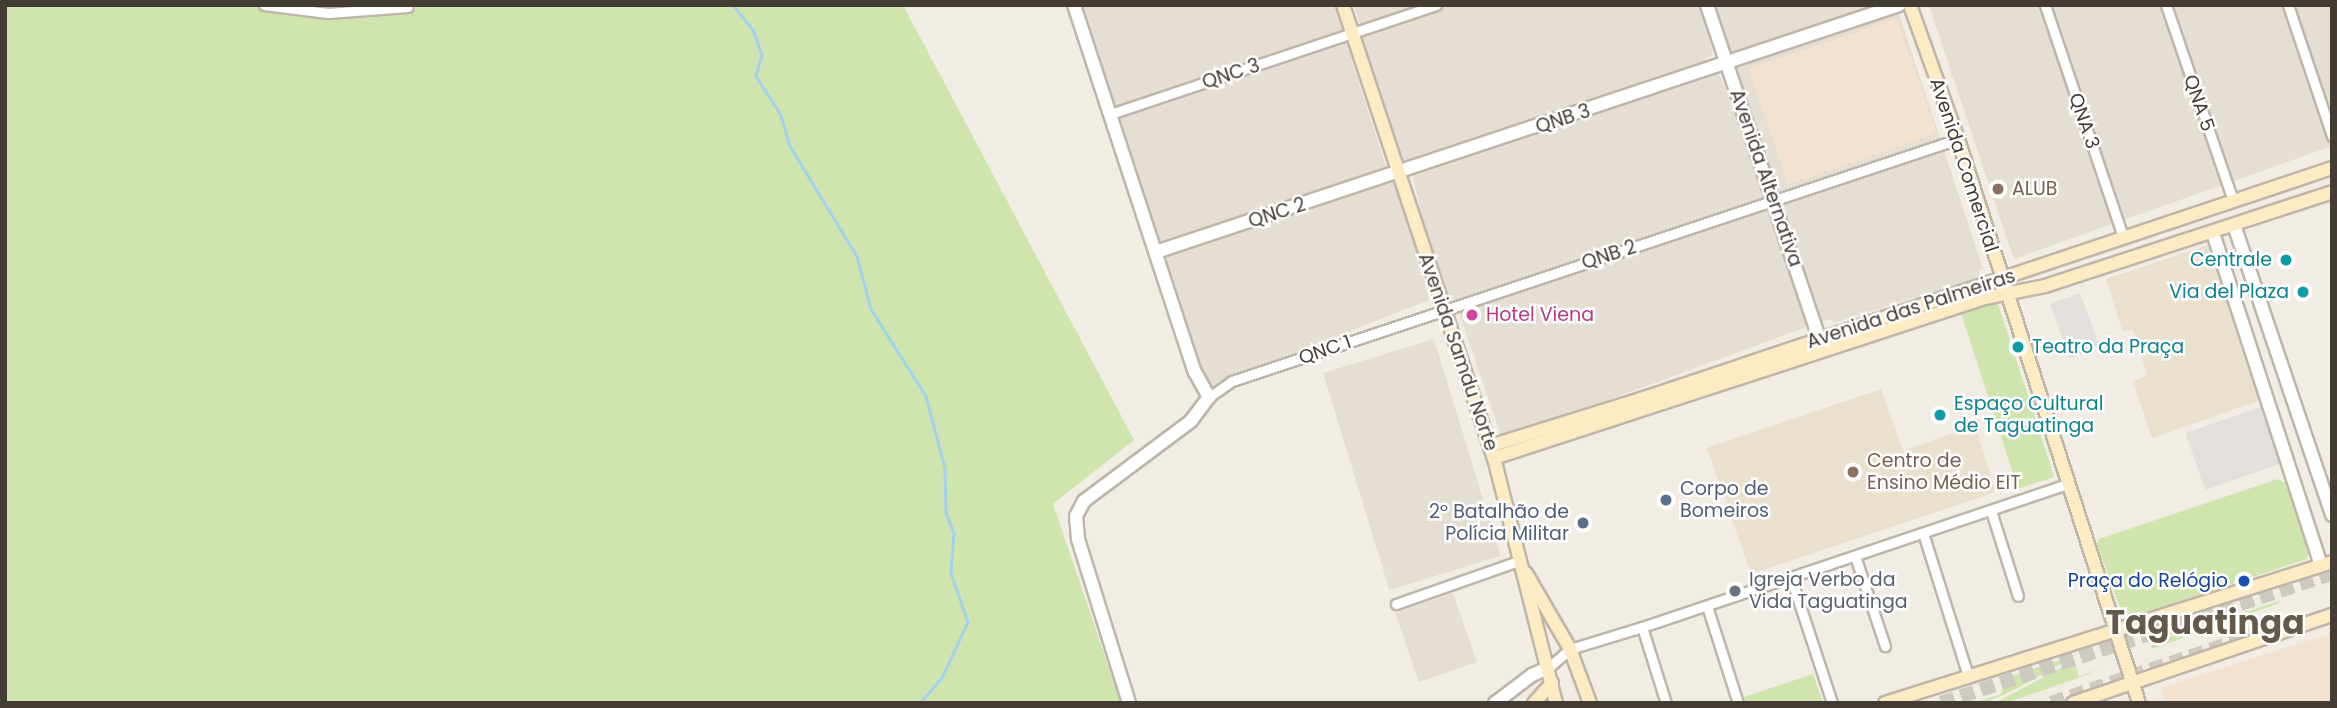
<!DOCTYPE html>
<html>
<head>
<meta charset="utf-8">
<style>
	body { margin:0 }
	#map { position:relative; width:2337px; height:708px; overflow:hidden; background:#f1ece4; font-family:Poppins,sans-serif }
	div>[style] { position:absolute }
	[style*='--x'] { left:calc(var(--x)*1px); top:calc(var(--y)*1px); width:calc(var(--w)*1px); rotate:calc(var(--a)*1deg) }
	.residential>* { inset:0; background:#e5ded2; transform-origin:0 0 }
	.commercial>* { inset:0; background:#f3e2cf; transform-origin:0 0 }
	.education>* { inset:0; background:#eae0ce }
	.green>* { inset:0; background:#d0e5ae; transform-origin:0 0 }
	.parking>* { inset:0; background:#e2dfdc; transform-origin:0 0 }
	.stream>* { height:2.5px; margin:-1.25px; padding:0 1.25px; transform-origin:1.25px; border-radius:1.25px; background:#a2d3ed }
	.primary-tunnel>* { height:14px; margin-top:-7px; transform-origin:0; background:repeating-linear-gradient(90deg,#cec9c1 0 14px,transparent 0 21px) }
	.roads { filter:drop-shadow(2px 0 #bfb6aa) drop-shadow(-2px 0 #bfb6aa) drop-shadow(0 2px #bfb6aa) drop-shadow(0 -2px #bfb6aa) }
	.minor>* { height:9px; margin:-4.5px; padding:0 4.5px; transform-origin:4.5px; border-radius:4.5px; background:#fff }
	.tertiary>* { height:12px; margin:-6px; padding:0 6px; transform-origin:6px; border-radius:6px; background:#fff }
	.secondary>* { height:12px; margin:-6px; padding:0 6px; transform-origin:6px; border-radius:6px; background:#fcebc3 }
	.dots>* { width:19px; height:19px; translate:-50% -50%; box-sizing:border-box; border:4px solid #fff; border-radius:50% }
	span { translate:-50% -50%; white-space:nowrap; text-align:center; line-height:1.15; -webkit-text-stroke:5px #fff; paint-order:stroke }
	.street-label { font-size:19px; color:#433c34 }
	.education-label { font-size:19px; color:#785e54 }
	.left { translate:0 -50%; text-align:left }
	.culture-label { font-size:19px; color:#0d838f }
	.right { translate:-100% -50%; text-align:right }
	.hotel-label { font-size:19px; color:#b23c85 }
	.service-label { font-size:19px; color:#4e5e75 }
	.worship-label { font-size:19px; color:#5b616d }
	.transit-label { font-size:19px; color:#164399 }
	.town-label { font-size:33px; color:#65594c; font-weight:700 }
	.frame { position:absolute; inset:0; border:7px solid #433c34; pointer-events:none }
</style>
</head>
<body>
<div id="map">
	<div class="residential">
		<div style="clip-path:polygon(1075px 5px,1334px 5px,1389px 176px,1398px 173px,1429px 300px,1203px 389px)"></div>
		<div style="clip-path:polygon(1354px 5px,1700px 5px,1713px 55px,1705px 58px,1709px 70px,1716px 68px,1765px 175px,1709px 5px,1896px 5px,1983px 269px,1979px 271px,1981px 277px,1833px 323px,1831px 319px,1815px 324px,1502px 439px,1453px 295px,1440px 298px,1414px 180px,1407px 160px,1395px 164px,1352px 33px,1362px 30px)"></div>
		<div style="clip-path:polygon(1929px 5px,2332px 5px,2332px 146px,2014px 259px)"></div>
		<div style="left:1434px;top:339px;width:227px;height:116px;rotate:73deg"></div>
		<div style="left:1453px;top:593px;width:73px;height:61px;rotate:71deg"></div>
	</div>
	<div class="commercial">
		<div style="left:1897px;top:18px;width:122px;height:157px;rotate:71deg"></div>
		<div style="clip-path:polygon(2332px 633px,2332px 703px,2166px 703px,2161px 688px)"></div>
	</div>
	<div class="education">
		<div style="clip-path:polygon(2208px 245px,2261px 400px,2152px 438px,2133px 382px,2147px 375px,2133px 329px,2123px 332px,2106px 279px)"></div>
		<div style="clip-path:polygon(1881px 389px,1903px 451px,1975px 425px,1996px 492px,1751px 574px,1707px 448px)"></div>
	</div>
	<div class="green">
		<div style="clip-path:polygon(5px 5px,903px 5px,1134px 440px,1053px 504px,1121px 703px,5px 703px)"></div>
		<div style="left:1997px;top:301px;width:185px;height:38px;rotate:72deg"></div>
		<div style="clip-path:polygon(2278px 479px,2285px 483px,2309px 551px,2307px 559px,2141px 614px,2129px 614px,2120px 608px,2097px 544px,2099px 539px)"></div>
		<div style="clip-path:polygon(2279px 601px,2280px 603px,2152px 649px,2151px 646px,2174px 635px)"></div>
		<div style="clip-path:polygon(2078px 654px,2014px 690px,1984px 703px,1974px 703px,2001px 694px,2003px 688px,2000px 680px)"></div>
		<div style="clip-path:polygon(2074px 661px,2079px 677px,2099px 668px,2084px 676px,2006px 703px,1995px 703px)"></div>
		<div style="clip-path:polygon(1813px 674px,1823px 703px,1746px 703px,1744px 697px)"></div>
	</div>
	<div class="parking">
		<div style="left:2080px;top:293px;width:58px;height:32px;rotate:70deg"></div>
		<div style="left:2264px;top:406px;width:60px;height:83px;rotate:71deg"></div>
	</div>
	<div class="stream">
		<div style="--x:733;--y:5;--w:32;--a:51"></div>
		<div style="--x:753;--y:30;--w:27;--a:70"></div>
		<div style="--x:762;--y:55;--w:22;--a:106"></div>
		<div style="--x:756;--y:76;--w:46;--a:57.3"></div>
		<div style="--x:781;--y:115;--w:32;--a:74"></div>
		<div style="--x:790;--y:146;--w:129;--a:58.7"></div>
		<div style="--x:857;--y:256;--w:55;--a:75.2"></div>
		<div style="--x:871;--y:309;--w:103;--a:57.7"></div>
		<div style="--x:926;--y:396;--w:74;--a:75.2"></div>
		<div style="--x:945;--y:468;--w:45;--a:88.7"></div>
		<div style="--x:946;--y:513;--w:22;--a:68"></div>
		<div style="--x:954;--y:533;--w:40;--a:94.3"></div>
		<div style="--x:951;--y:573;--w:52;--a:70.9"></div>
		<div style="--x:968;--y:622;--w:62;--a:114.9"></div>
		<div style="--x:942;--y:678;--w:33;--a:131"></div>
	</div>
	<div class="primary-tunnel">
		<div style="--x:1941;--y:703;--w:412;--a:-18.3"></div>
		<div style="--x:2051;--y:703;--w:230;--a:-18.5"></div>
	</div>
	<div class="roads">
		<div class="minor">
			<div style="--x:264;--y:5;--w:64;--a:7.1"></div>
			<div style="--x:328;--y:13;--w:80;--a:-4.3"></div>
			<div style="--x:2045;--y:5;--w:245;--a:71.4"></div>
			<div style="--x:2166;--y:5;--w:207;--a:71.1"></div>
			<div style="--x:2288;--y:5;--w:138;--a:71.4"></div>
			<div style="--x:1110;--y:114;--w:344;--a:-18.5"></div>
			<div style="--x:1209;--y:397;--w:28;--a:-35"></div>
			<div style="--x:1232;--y:381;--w:765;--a:-18.43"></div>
			<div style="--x:1991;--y:511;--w:89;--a:72.4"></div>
			<div style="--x:1923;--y:533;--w:150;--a:72.5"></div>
			<div style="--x:1855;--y:556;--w:95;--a:71.6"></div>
			<div style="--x:1791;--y:578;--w:132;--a:71.8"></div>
			<div style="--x:1396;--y:604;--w:129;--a:-19.4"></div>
			<div style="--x:1707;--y:606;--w:102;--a:72.3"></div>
			<div style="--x:1642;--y:627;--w:80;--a:72.5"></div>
			<div style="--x:1548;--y:668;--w:29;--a:-41"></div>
			<div style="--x:1570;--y:649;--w:75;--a:-17"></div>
			<div style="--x:1642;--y:627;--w:448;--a:-18.6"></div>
		</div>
		<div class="tertiary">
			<div style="--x:1074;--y:5;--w:386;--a:71.8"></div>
			<div style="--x:1195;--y:372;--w:29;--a:61"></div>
			<div style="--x:1209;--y:397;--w:30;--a:127"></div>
			<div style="--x:1191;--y:421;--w:134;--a:143.2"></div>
			<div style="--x:1084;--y:501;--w:17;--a:118"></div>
			<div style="--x:1076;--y:516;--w:23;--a:85"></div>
			<div style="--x:1078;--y:539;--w:172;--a:72.7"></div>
			<div style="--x:1707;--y:5;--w:360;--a:71.4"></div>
			<div style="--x:2234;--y:225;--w:306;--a:71.3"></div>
			<div style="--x:2213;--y:233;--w:349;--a:72"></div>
			<div style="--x:1156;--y:252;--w:783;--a:-18.39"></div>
			<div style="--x:1495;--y:703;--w:46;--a:-37.1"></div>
			<div style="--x:1532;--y:675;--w:17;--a:-24"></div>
		</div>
		<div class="secondary">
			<div style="--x:1343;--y:5;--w:478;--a:71.6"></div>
			<div style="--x:1494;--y:458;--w:253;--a:75.8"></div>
			<div style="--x:1910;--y:5;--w:142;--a:70.3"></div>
			<div style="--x:1958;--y:139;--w:592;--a:72.21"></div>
			<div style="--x:1490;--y:446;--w:158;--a:-17.3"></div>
			<div style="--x:1641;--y:399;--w:729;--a:-18.48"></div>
			<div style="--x:1494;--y:458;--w:516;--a:-18.05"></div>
			<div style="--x:1985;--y:298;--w:61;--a:-11.3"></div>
			<div style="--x:2045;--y:286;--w:302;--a:-18.1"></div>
			<div style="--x:1526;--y:573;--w:88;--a:59.9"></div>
			<div style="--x:1570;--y:649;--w:58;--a:69.7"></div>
			<div style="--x:1534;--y:703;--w:27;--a:-48"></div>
			<div style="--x:1885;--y:703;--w:469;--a:-17.5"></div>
			<div style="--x:2073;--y:703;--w:274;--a:-18.8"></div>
		</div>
	</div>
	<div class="dots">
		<div style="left:1998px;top:189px;background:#8d6e63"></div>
		<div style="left:2286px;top:260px;background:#0f9aa8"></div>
		<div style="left:2303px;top:292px;background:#0f9aa8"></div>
		<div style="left:1472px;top:315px;background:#d1479c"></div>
		<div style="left:2018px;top:347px;background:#0f9aa8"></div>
		<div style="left:1940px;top:415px;background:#0f9aa8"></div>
		<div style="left:1853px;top:472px;background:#8d6e63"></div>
		<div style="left:1666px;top:500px;background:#5c6f8a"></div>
		<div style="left:1583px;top:523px;background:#5c6f8a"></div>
		<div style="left:2244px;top:581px;background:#1a4fb4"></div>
		<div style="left:1735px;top:591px;background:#6b7280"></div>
	</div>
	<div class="street-label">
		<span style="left:1231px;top:74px;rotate:-18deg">QNC 3</span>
		<span style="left:2199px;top:103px;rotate:71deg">QNA 5</span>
		<span style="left:1563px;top:119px;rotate:-18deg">QNB 3</span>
		<span style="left:2084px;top:121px;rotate:71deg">QNA 3</span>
		<span style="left:1964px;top:165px;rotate:72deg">Avenida Comercial</span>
		<span style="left:1766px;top:178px;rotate:71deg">Avenida Alternativa</span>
		<span style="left:1277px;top:213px;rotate:-18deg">QNC 2</span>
		<span style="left:1609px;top:255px;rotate:-18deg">QNB 2</span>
		<span style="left:1911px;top:309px;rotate:-18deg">Avenida das Palmeiras</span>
		<span style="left:1325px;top:350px;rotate:-19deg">QNC 1</span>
		<span style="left:1458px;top:352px;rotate:71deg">Avenida Samdu Norte</span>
	</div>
	<div class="education-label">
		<span class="left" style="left:2012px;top:189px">ALUB</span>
		<span class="left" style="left:1867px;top:472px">Centro de<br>Ensino Médio EIT</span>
	</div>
	<div class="culture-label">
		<span class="right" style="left:2272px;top:260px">Centrale</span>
		<span class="right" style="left:2289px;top:292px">Via del Plaza</span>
		<span class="left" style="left:2032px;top:347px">Teatro da Praça</span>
		<span class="left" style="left:1954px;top:415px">Espaço Cultural<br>de Taguatinga</span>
	</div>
	<div class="hotel-label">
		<span class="left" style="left:1486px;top:315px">Hotel Viena</span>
	</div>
	<div class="service-label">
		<span class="left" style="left:1680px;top:500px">Corpo de<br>Bomeiros</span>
		<span class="right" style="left:1569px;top:523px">2º Batalhão de<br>Polícia Militar</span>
	</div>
	<div class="worship-label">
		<span class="left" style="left:1749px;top:591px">Igreja Verbo da<br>Vida Taguatinga</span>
	</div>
	<div class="transit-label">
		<span class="right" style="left:2228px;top:581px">Praça do Relógio</span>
	</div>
	<div class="town-label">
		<span style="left:2205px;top:623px">Taguatinga</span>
	</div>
	<div class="frame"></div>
</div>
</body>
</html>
